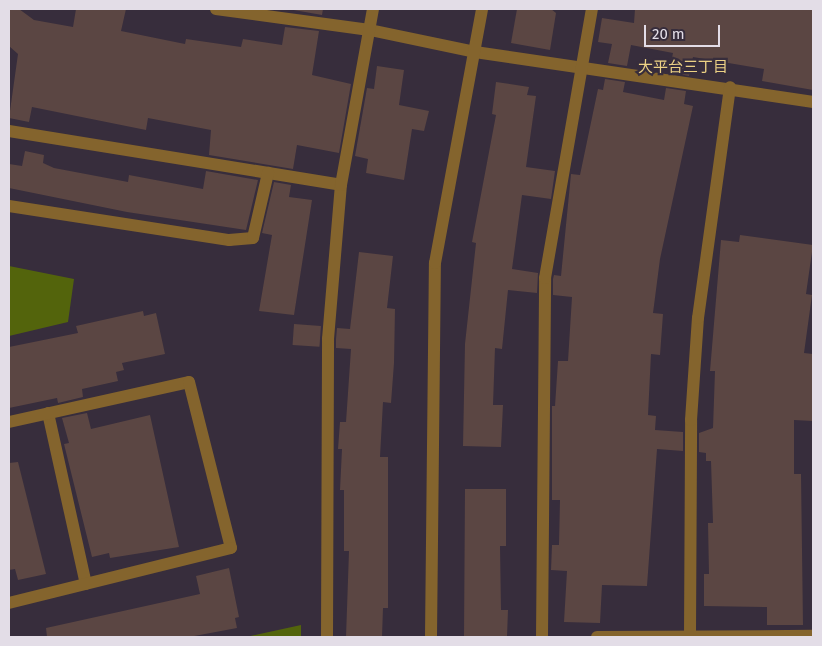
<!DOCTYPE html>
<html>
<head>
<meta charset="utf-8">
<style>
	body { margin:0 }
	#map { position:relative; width:822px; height:646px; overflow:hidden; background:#372d3c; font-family:"Fira Sans","Noto Sans JP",sans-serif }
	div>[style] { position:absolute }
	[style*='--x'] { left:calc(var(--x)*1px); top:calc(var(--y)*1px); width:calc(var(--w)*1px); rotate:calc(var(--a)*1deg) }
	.green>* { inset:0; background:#53640c }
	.building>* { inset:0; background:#5b4643; transform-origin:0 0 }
	.minor>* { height:12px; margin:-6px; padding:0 6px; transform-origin:6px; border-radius:6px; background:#84642d }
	span { translate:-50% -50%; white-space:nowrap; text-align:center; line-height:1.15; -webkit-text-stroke:4.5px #372d3c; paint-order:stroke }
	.neighbourhood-label { font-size:15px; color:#ecd185 }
	.frame { position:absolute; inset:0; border:10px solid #e3dde7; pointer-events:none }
	.scale { position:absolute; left:644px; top:25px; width:76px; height:22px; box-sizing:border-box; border:2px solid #e3dde7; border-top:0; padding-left:6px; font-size:15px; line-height:18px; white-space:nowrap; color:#e3dde7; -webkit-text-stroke:4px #372d3c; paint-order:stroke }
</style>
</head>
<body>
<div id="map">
	<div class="green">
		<div style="clip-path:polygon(9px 266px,74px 279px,68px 322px,9px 336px)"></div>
		<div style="clip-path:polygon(301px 625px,301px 637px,246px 637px)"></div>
	</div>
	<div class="building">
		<div style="clip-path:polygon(9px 9px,19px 9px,34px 20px,73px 27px,76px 9px,126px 9px,121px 31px,185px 44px,186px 39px,241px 47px,243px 39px,282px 45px,285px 27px,319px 31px,312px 75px,351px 84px,339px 153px,297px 145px,293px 169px,209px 155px,211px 130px,148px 118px,146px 130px,32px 107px,29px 122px,9px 118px,18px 54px,9px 46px)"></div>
		<div style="clip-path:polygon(288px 9px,323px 9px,322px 15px)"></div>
		<div style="clip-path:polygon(517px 9px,551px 9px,556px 13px,550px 50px,511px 43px)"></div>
		<div style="clip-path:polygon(635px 9px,813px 9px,813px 90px,762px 81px,764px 69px,693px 57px,689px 76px,669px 72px,673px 53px,631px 45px,627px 66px,608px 63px,612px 44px,598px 42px,602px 18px,634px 23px)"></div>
		<div style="clip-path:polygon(377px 66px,404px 70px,399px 105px,429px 111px,424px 131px,412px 129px,404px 180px,366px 173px,368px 159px,355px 156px,367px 88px,374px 89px)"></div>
		<div style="clip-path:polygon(605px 79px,625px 82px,623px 92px,664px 100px,666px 88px,686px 91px,684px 104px,693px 106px,660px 259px,653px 313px,663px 314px,660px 355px,651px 354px,648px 415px,656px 416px,655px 430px,683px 432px,683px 451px,657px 449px,647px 586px,602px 585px,600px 623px,564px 622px,567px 571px,551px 570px,552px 545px,559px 545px,560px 500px,552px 500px,552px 406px,555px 406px,558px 361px,568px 361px,572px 297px,553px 295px,553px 279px,554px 275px,561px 276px,571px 174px,580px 175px,598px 89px,603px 90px)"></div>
		<div style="clip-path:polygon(496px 82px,529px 87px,527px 95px,536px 96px,526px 167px,555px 171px,551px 199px,522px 195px,512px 269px,538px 273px,537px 293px,508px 290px,502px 349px,495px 348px,493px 405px,503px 405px,501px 447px,463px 446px,465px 344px,476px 243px,472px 242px,496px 115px,492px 114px)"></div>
		<div style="clip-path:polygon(25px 151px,44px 155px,43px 163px,54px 168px,128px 182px,129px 175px,203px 189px,206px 171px,258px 180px,246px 230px,127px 212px,9px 188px,9px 164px,22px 166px)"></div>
		<div style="clip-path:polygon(274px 182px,291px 185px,289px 197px,312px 200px,294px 315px,259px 311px,272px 235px,262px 233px)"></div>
		<div style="clip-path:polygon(740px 235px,813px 245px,806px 294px,812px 295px,804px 353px,813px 354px,813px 421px,794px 420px,794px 474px,801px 474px,803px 625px,767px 625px,767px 607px,704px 606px,704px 574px,709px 574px,708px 523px,713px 523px,711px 461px,706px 461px,706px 453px,699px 452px,699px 433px,713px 428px,715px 371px,710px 371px,721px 240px,739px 242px)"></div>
		<div style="clip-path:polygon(359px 252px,393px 256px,387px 308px,395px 309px,394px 363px,391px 403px,383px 402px,380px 457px,388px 457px,388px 608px,383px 608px,382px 637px,346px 637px,349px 551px,344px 551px,344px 490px,340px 490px,342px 449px,338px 449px,340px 422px,346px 422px,351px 349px,336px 348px,336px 339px,337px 328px,350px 329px)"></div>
		<div style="clip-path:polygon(143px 311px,144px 316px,156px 313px,165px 354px,122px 363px,124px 370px,116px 372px,118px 381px,82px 389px,83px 397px,58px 403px,57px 398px,9px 408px,9px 347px,78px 333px,76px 326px)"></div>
		<div style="left:294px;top:324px;width:27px;height:21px;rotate:4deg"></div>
		<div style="clip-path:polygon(87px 413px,91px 429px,150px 415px,179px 547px,110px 558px,109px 553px,92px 557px,64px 444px,69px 443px,62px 418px)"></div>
		<div style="clip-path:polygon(18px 462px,46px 574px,18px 580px,15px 569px,9px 570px,9px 463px)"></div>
		<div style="clip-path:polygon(465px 489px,506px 489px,506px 546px,500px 546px,501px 610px,508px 610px,507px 637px,464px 637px)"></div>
		<div style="clip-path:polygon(229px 568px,239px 617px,235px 618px,237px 628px,189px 637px,47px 637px,46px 628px,200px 594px,196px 576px)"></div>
	</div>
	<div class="minor">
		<div style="--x:216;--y:9;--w:155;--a:7.8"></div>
		<div style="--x:370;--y:30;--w:107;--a:11.8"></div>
		<div style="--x:475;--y:52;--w:342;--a:8.4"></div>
		<div style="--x:9;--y:131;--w:336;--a:9.2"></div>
		<div style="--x:9;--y:206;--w:223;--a:8.8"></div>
		<div style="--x:229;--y:240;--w:24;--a:-5"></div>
		<div style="--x:253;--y:238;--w:67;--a:-77"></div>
		<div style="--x:48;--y:413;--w:175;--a:77.5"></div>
		<div style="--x:9;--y:422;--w:184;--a:-12.5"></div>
		<div style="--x:189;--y:382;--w:171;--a:75.8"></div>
		<div style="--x:231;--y:548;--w:229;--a:166.1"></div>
		<div style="--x:690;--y:634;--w:214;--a:-89.7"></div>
		<div style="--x:691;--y:420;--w:102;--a:-86.1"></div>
		<div style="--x:698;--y:318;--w:233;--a:-82.1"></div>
		<div style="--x:327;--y:637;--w:298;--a:-89.8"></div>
		<div style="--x:328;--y:339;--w:155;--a:-85.2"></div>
		<div style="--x:341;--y:185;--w:179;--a:-79.7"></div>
		<div style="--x:431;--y:637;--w:374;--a:-89.4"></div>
		<div style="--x:435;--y:263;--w:258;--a:-79.5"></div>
		<div style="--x:542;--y:637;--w:359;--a:-89.5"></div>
		<div style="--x:545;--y:278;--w:273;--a:-80.1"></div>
		<div style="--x:597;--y:637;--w:216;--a:-0.3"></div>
	</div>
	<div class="neighbourhood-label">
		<span style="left:683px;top:68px">大平台三丁目</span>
	</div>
	<div class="frame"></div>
	<div class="scale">20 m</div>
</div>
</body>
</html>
